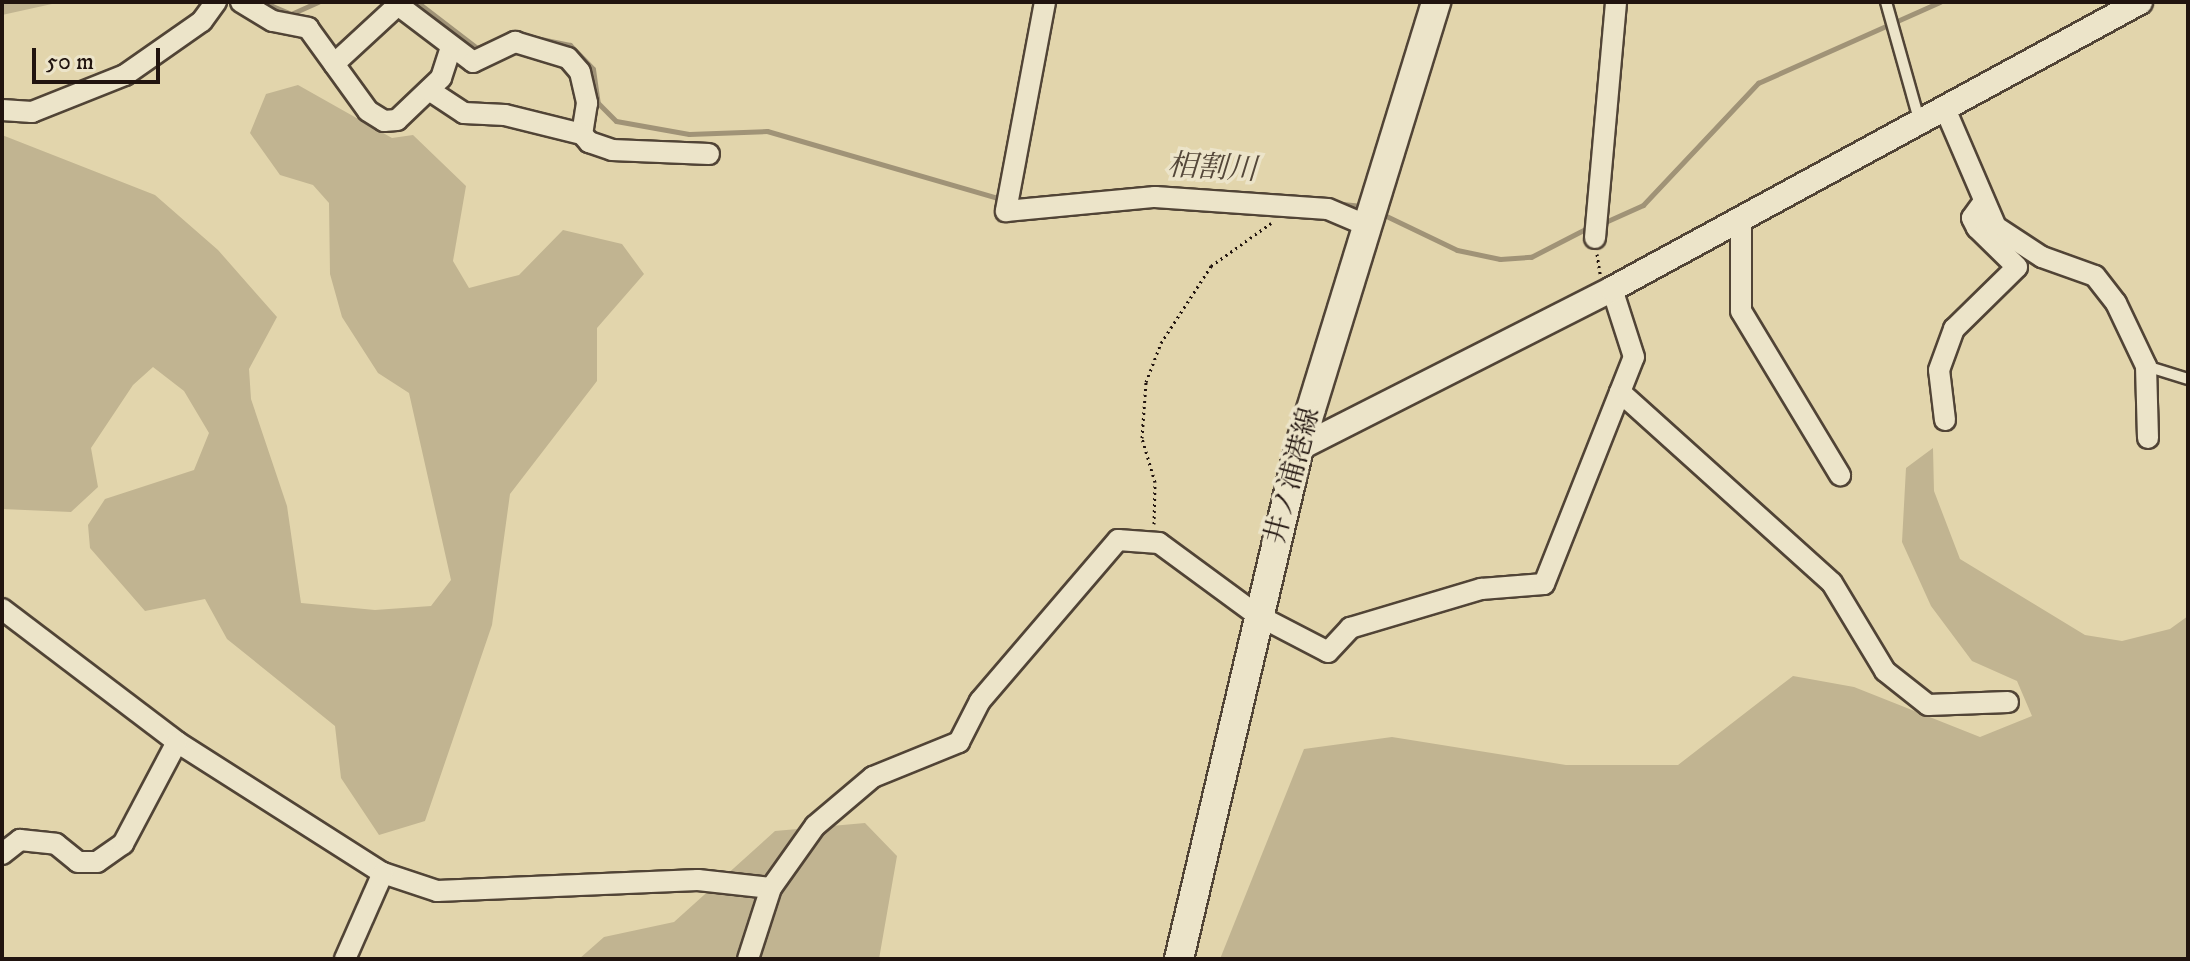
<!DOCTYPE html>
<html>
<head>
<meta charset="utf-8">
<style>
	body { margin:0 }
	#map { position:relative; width:2190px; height:961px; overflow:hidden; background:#e2d5ac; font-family:"IM FELL DW Pica","Noto Serif JP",serif }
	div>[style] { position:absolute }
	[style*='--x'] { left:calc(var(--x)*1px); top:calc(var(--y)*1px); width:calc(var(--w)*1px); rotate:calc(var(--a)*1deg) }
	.green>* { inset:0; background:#c1b491 }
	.stream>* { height:5px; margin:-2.5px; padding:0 2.5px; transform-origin:2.5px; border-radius:2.5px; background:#a09377 }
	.path>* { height:3px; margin-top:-1.5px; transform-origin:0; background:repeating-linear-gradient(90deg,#21140f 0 2px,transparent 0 6px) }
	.roads { filter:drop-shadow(2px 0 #514436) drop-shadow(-2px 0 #514436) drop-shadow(0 2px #514436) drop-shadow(0 -2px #514436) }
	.service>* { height:10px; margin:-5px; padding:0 5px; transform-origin:5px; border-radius:5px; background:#ece4c9 }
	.minor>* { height:20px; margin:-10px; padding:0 10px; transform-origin:10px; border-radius:10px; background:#ece4c9 }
	.tertiary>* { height:24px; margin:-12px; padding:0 12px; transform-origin:12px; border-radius:12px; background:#ece4c9 }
	.secondary>* { height:28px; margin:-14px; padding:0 14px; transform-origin:14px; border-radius:14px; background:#ece4c9 }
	span { translate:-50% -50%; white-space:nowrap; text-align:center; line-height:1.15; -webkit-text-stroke:7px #ece4c9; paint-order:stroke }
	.street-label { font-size:28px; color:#21140f }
	.water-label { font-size:30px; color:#544739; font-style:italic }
	.frame { position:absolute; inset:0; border:4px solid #21140f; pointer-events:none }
	.scale { position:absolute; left:32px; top:48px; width:128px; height:36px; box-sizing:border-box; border:4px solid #21140f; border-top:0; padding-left:10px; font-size:24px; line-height:28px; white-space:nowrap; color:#21140f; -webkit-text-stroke:6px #ece4c9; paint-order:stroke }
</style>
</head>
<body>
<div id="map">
	<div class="green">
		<div style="clip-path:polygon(2px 2px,61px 2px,2px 15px)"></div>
		<div style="clip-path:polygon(298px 85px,392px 138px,413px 135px,466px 186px,453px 261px,469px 288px,519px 275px,563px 230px,622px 244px,644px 274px,597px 328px,597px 381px,510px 494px,492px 625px,425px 821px,379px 835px,341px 778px,335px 726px,227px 639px,205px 599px,145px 611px,90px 548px,88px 525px,105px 499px,194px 470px,209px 433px,184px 391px,153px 367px,133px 385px,91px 448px,98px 487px,71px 512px,2px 509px,2px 135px,155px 195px,218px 250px,277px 317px,249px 369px,251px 399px,287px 506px,301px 603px,375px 610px,431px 606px,451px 580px,409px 393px,378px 373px,342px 317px,330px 274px,329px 203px,313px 185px,280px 175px,250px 133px,266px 94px)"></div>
		<div style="clip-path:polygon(1933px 448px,1934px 491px,1960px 559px,2085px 635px,2122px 641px,2170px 629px,2188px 616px,2188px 959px,1220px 959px,1304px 749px,1392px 737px,1566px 765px,1678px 765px,1793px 676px,1854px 687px,1980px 737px,2032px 716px,2017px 681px,1972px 661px,1931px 606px,1902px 542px,1906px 468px)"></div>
		<div style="clip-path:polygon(865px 823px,897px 856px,879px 959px,579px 959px,604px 937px,674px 922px,775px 831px)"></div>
	</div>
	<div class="stream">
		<div style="--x:263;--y:2;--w:30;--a:23"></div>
		<div style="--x:291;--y:14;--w:30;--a:-24"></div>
		<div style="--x:417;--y:2;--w:76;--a:37.5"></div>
		<div style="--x:477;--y:48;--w:27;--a:-22"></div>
		<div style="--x:516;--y:34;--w:55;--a:11.5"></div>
		<div style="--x:570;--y:45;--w:33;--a:46"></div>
		<div style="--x:593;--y:69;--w:34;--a:82"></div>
		<div style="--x:598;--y:103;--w:25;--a:45"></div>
		<div style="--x:616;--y:121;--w:74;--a:10.1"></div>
		<div style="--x:689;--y:134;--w:78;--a:-2.2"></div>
		<div style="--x:767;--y:131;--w:247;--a:16.2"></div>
		<div style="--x:1149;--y:188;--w:56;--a:3.1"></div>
		<div style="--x:1235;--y:193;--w:130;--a:5.8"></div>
		<div style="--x:1380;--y:213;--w:85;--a:25.7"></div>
		<div style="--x:1457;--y:250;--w:44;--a:11.8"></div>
		<div style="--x:1500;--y:259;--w:31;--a:-4"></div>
		<div style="--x:1531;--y:257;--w:65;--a:-27.3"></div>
		<div style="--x:1603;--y:223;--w:44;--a:-24.2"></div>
		<div style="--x:1643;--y:205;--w:168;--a:-46.7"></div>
		<div style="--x:1758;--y:83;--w:199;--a:-24"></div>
	</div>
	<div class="path">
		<div style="--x:1597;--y:254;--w:20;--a:81"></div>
		<div style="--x:1154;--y:524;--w:42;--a:-88.6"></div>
		<div style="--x:1155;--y:482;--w:46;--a:-106.5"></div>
		<div style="--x:1142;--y:438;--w:56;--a:-85.9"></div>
		<div style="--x:1146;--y:382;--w:42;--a:-69"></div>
		<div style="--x:1161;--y:343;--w:92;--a:-57"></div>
		<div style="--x:1211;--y:266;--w:74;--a:-35.6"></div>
	</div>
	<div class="roads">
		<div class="service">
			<div style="--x:1886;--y:2;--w:126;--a:74.3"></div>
			<div style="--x:2146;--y:366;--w:44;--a:17.2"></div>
		</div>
		<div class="minor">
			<div style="--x:241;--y:2;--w:37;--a:31"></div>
			<div style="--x:273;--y:21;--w:36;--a:11"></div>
			<div style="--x:308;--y:28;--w:102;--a:54.1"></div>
			<div style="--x:368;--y:111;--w:19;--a:32"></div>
			<div style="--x:384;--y:121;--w:13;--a:-4"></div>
			<div style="--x:397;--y:120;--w:61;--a:-43.7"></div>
			<div style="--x:441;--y:78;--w:32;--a:-72"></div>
			<div style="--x:1045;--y:2;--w:213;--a:100.6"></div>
			<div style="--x:1006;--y:211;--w:150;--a:-5.4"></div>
			<div style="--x:1155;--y:197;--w:173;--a:4"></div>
			<div style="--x:1328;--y:209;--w:39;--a:23"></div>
			<div style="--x:334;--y:64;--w:87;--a:-42.7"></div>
			<div style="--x:398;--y:5;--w:94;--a:37.2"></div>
			<div style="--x:473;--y:62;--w:47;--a:-25.5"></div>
			<div style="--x:515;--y:42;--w:55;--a:16.8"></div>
			<div style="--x:568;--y:58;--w:18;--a:49"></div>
			<div style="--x:580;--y:72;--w:32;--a:77"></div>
			<div style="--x:587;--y:103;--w:31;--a:99"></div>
			<div style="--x:582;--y:134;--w:11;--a:49"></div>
			<div style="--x:589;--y:142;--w:24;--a:19"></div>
			<div style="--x:612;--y:150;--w:97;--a:2.4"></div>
			<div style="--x:429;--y:90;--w:42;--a:33.3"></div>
			<div style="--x:464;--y:113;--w:41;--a:2.8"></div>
			<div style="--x:505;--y:115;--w:79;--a:13.9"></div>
			<div style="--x:2;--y:110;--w:30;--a:4"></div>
			<div style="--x:32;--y:112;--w:100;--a:-21.7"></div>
			<div style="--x:125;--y:75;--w:94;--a:-35"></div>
			<div style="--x:202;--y:21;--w:24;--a:-54"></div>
			<div style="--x:1946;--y:111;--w:126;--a:66.7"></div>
			<div style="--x:1996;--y:227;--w:55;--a:33.1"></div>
			<div style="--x:2042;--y:257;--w:56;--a:19.7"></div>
			<div style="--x:2095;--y:276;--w:34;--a:52"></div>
			<div style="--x:2116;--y:303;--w:70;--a:64.5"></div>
			<div style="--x:2146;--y:366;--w:72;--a:88.4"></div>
			<div style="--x:1741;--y:220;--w:91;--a:90"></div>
			<div style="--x:1741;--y:311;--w:192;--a:58.9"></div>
			<div style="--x:1595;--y:238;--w:237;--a:-84.9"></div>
			<div style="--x:1620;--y:392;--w:285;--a:42"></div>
			<div style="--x:1832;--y:583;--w:103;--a:58.9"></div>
			<div style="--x:1885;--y:671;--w:55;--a:38.3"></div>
			<div style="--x:1928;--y:705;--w:80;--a:-2.1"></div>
			<div style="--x:1945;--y:420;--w:50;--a:-96.8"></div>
			<div style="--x:1939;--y:370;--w:44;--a:-69.9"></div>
			<div style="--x:1954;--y:329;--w:88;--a:-44.5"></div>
			<div style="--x:2017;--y:267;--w:56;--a:-135.7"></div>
			<div style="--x:1977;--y:228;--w:11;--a:-117"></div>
			<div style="--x:1972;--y:218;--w:17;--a:-54"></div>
			<div style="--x:2;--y:609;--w:220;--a:37.2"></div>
			<div style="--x:177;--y:742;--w:244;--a:32.5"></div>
			<div style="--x:383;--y:873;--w:57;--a:18.4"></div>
			<div style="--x:437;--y:891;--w:261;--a:-2.4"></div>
			<div style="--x:698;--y:880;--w:73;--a:6.3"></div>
			<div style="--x:2;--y:854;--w:23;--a:-38"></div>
			<div style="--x:20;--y:840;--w:36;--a:6"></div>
			<div style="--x:56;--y:844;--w:28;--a:39"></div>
			<div style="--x:78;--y:862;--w:19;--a:0"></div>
			<div style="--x:97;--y:862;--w:32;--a:-35"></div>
			<div style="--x:123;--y:844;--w:115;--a:-62.1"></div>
			<div style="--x:345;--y:959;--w:94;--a:-66.2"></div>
			<div style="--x:748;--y:959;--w:75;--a:-72.1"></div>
			<div style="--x:771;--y:888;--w:76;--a:-54.6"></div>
			<div style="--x:815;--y:826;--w:76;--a:-40.2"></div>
			<div style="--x:873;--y:777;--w:93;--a:-22.1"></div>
			<div style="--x:959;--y:742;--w:46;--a:-62.9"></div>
			<div style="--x:980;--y:701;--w:212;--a:-49.4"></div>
			<div style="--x:1118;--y:540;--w:41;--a:4.2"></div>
			<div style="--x:1159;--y:543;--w:122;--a:36.3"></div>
			<div style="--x:1257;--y:615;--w:80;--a:27.5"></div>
			<div style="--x:1328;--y:652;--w:33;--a:-47"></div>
			<div style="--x:1350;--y:628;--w:137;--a:-16.6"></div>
			<div style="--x:1481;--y:589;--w:63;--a:-4.5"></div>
			<div style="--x:1544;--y:584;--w:244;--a:-68.4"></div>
			<div style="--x:1634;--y:357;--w:71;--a:-107.9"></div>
		</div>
		<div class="tertiary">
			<div style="--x:1299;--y:448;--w:351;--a:-26.9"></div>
			<div style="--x:1612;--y:289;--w:601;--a:-28.53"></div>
		</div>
		<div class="secondary">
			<div style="--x:1179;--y:959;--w:525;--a:-76.78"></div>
			<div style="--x:1299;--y:448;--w:467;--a:-72.9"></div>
		</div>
	</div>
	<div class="street-label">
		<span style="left:1293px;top:476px;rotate:-75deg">井ノ浦港線</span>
	</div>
	<div class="water-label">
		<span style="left:1212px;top:169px;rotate:3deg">相割川</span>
	</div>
	<div class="frame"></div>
	<div class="scale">50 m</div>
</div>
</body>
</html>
